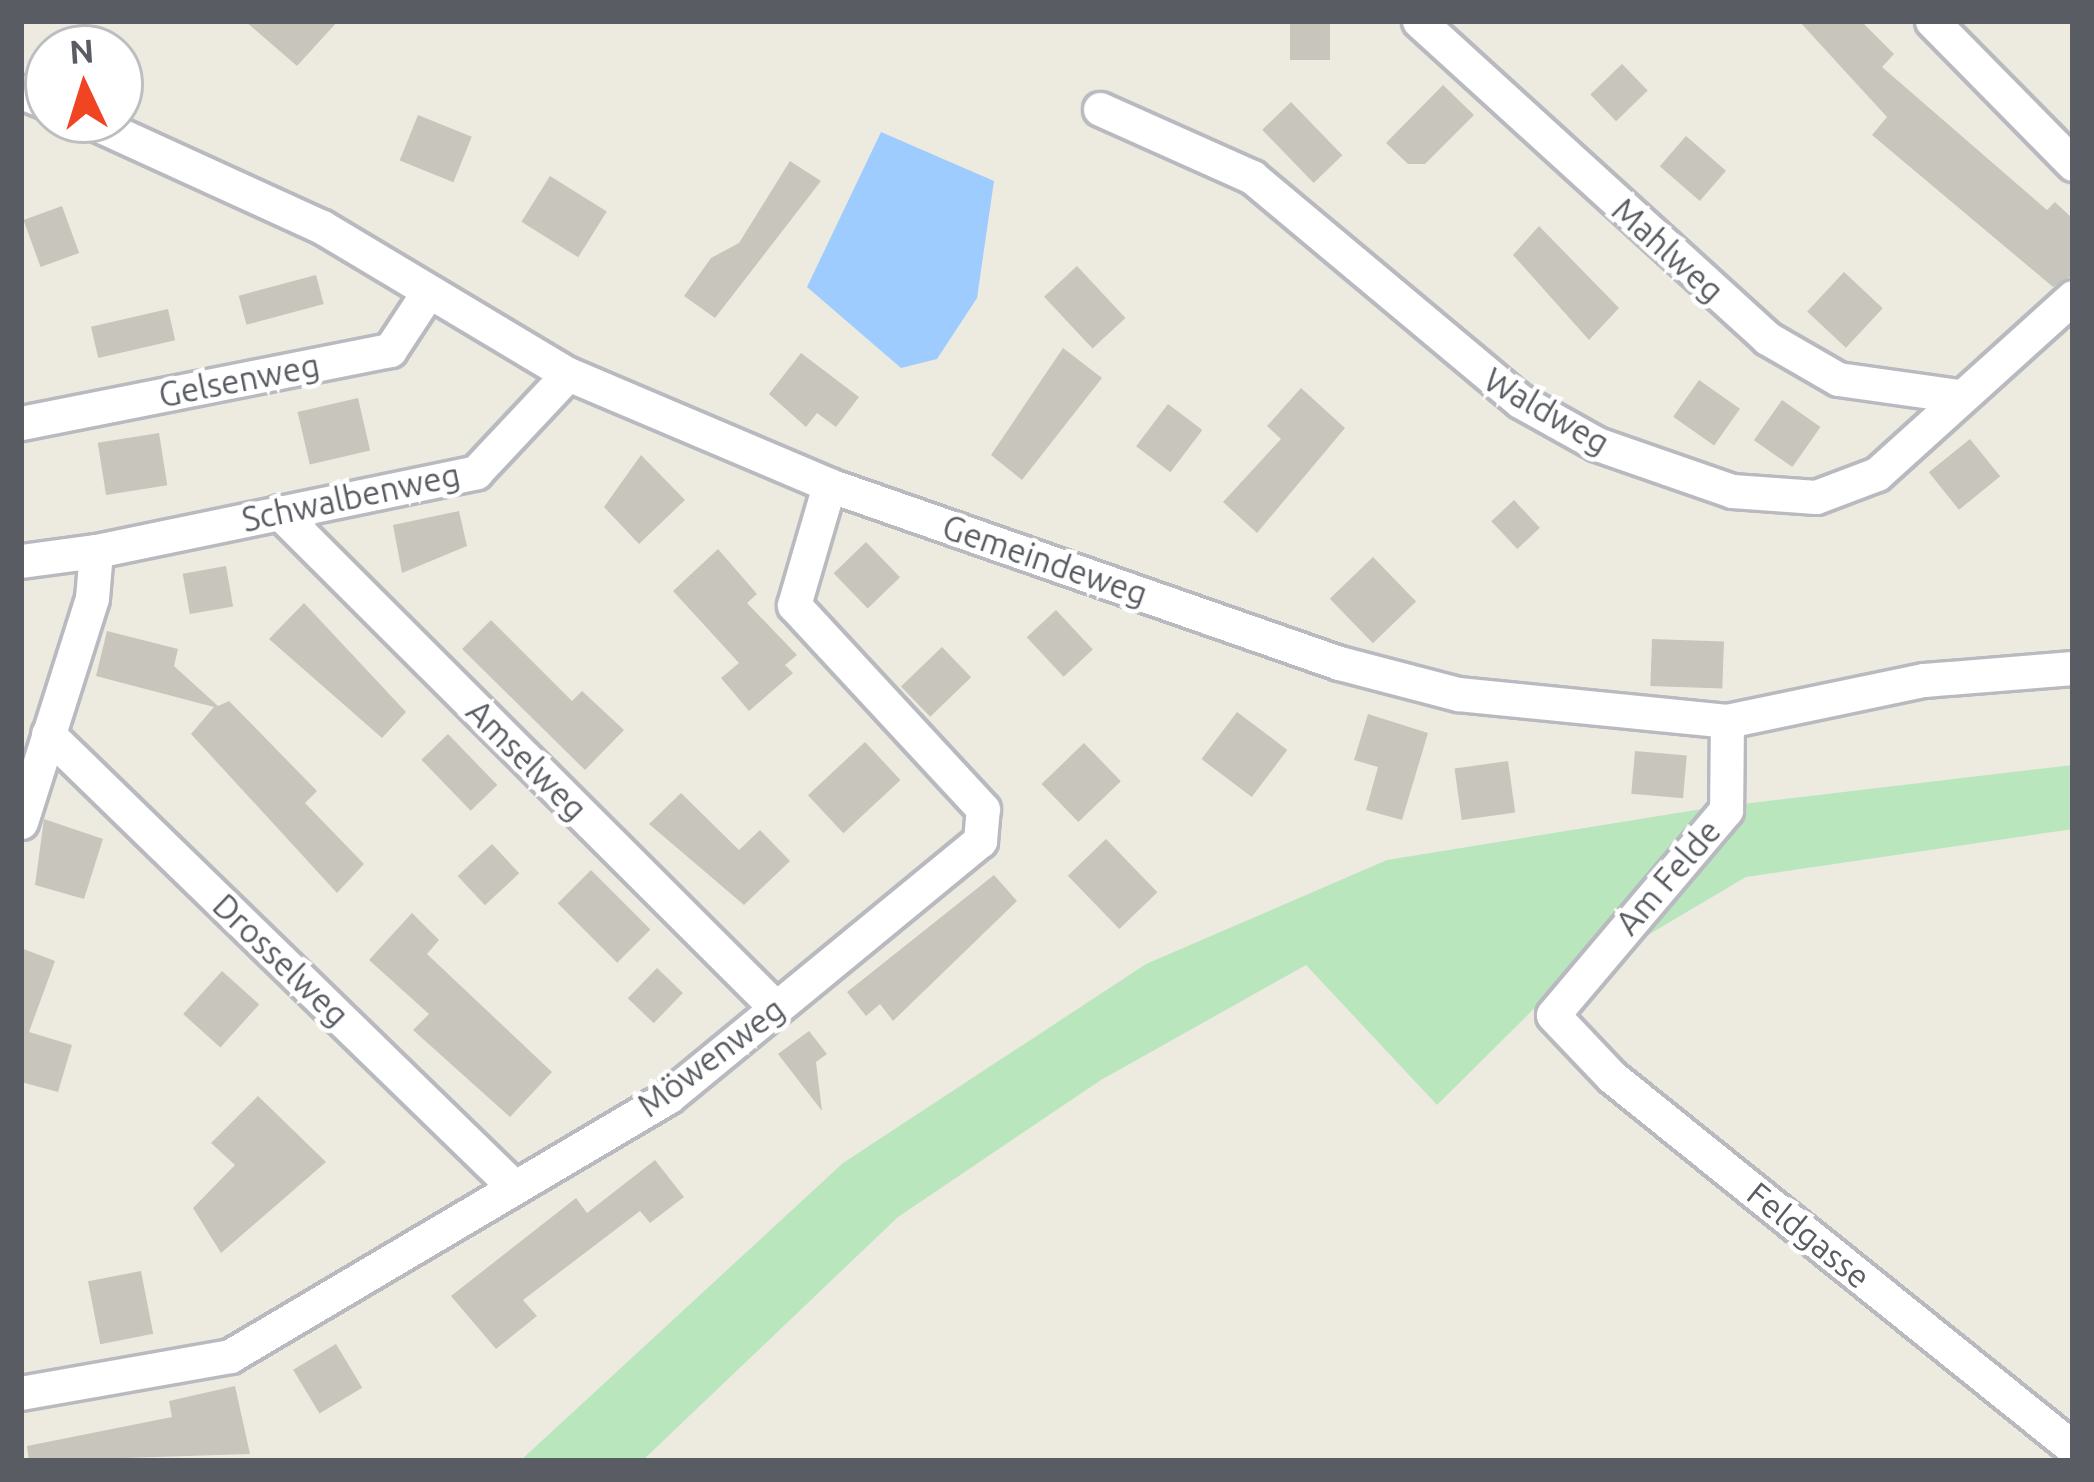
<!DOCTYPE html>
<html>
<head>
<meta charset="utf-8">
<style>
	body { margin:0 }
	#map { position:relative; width:2094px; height:1482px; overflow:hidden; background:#edebe0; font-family:Ubuntu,sans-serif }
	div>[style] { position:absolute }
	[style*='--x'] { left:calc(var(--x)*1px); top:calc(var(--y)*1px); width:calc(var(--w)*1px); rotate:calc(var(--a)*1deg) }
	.green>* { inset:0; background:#bae6be }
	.water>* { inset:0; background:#9eccff }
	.building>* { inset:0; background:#c8c5bd; transform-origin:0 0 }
	.roads { filter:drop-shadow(3px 0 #b8bac0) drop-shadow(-3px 0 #b8bac0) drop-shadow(0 3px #b8bac0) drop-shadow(0 -3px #b8bac0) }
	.street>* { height:33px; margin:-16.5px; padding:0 16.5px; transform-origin:16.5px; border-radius:16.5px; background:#fff }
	span { translate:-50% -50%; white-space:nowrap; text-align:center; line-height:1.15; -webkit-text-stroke:9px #fff; paint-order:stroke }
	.street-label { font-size:33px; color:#595c62 }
	.frame { position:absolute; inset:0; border:24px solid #595c62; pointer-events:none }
	.north { position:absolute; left:24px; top:24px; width:120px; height:120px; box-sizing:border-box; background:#fff; border:3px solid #bdbec0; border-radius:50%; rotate:356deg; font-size:33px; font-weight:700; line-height:48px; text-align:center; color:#595c62 }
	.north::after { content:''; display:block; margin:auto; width:42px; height:54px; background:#f14422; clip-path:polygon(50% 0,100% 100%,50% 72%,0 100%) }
</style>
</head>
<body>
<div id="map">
	<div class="green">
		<div style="clip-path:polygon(2073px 765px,2073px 829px,1746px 877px,1614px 955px,1742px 804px)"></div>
		<div style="clip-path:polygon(1708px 808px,1579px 964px,1437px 1105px,1306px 965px,1101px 1080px,898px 1217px,642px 1461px,520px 1461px,843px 1163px,1146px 964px,1387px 860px)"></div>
	</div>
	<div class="water">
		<div style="clip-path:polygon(881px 132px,994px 181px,977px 298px,937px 359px,901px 368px,807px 287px)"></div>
	</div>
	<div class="building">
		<div style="clip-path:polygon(245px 21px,338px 21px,297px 66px)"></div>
		<div style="left:1290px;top:21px;width:40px;height:39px"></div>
		<div style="clip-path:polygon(1799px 21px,1861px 21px,1894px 54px,1882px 67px,2047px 210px,2055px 202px,2073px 219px,2073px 275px,2053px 287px,1872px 135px,1887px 117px)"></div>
		<div style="left:1622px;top:64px;width:37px;height:44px;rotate:46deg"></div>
		<div style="clip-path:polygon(1443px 85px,1474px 115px,1425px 164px,1408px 164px,1386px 143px)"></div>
		<div style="left:1291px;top:102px;width:74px;height:40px;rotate:46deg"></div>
		<div style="left:418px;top:115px;width:58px;height:49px;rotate:22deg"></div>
		<div style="left:1686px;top:136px;width:53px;height:40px;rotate:41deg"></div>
		<div style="clip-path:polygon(790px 161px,821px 181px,715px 318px,684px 296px,711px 258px,739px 243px)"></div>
		<div style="left:550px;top:176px;width:67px;height:54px;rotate:32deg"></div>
		<div style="left:62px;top:206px;width:50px;height:41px;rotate:70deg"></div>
		<div style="clip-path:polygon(1539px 226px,1619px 308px,1589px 340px,1513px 255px)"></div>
		<div style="left:1077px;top:266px;width:71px;height:45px;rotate:47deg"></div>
		<div style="left:1844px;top:272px;width:53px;height:54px;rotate:43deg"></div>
		<div style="left:316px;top:275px;width:30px;height:80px;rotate:75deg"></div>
		<div style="left:168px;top:309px;width:32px;height:79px;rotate:77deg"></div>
		<div style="clip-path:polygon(1063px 348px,1102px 378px,1022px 480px,991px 455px)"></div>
		<div style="clip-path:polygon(801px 353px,859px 397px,836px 427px,817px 413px,806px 427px,769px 394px)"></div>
		<div style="left:1699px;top:380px;width:50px;height:45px;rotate:35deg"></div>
		<div style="clip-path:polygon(1301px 388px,1345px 428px,1257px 533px,1223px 502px,1281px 439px,1267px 426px)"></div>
		<div style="left:358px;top:398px;width:54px;height:62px;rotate:77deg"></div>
		<div style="left:1782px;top:400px;width:47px;height:49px;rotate:35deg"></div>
		<div style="left:1168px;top:404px;width:43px;height:53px;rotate:37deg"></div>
		<div style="left:159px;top:433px;width:53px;height:62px;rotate:81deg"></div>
		<div style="left:1970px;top:439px;width:48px;height:53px;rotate:51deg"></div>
		<div style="clip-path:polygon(641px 455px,685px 500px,639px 544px,604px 507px)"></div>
		<div style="left:1514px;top:500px;width:38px;height:31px;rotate:47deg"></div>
		<div style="clip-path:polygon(459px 511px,467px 546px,402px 573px,393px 525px)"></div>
		<div style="left:866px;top:542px;width:49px;height:45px;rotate:46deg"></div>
		<div style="clip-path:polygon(718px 549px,757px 594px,747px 603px,797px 655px,785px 665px,793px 673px,749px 711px,721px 678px,739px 663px,673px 591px)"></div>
		<div style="left:1373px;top:557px;width:62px;height:60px;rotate:46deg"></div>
		<div style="left:226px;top:566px;width:41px;height:44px;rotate:80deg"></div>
		<div style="clip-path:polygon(304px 603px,406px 712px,382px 738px,269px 639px)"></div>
		<div style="left:1056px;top:610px;width:54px;height:40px;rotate:47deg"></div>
		<div style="clip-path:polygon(491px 620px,572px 701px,582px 691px,624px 730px,585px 770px,462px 649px)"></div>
		<div style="clip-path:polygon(107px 631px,178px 649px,174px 666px,218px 706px,229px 701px,317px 791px,305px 803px,364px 864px,337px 893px,191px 734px,214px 707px,96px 676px)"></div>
		<div style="left:1652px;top:639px;width:72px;height:47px;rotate:2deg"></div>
		<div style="left:942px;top:647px;width:42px;height:57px;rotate:46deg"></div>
		<div style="left:1237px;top:712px;width:63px;height:59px;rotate:37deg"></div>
		<div style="clip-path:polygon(1368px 714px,1428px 733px,1402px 820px,1366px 810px,1378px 767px,1354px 760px)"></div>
		<div style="left:448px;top:734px;width:71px;height:37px;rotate:46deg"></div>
		<div style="left:865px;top:742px;width:52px;height:78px;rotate:47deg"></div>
		<div style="left:1084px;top:743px;width:53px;height:59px;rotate:46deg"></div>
		<div style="left:1635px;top:751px;width:52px;height:43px;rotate:5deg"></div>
		<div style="left:1508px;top:761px;width:52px;height:54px;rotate:82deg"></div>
		<div style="clip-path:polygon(681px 793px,739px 850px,760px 830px,790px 861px,744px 905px,649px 824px)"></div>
		<div style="clip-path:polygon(44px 819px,103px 839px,84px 899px,35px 885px)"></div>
		<div style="left:1106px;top:839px;width:74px;height:53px;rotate:46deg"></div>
		<div style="left:492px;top:844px;width:40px;height:47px;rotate:47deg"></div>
		<div style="left:591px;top:870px;width:84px;height:47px;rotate:45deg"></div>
		<div style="clip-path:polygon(994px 875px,1017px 901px,893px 1021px,880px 1004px,866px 1016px,847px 992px)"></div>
		<div style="clip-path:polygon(412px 913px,439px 940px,427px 954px,552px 1072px,510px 1117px,413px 1030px,429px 1014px,369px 960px)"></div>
		<div style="clip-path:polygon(21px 948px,55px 961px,29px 1032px,72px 1045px,58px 1092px,21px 1082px)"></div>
		<div style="left:657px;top:968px;width:36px;height:42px;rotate:44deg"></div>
		<div style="left:222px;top:971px;width:50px;height:58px;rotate:42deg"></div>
		<div style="clip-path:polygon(809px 1031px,827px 1054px,816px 1062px,822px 1111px,778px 1054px)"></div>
		<div style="clip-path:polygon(258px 1096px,326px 1162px,221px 1253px,193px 1208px,235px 1165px,211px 1143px)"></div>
		<div style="clip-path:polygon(655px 1160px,684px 1197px,650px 1223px,640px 1211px,523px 1300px,537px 1316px,496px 1349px,451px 1296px,576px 1198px,587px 1213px)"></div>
		<div style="left:141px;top:1271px;width:64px;height:54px;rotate:79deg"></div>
		<div style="left:336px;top:1344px;width:51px;height:50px;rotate:59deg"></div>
		<div style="clip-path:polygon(235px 1386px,250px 1454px,29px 1461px,27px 1446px,172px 1417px,169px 1401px)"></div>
	</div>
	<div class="roads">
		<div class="street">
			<div style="--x:1419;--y:21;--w:471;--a:42.3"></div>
			<div style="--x:1767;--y:338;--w:82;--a:30"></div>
			<div style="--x:1838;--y:379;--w:122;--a:8"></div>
			<div style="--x:1932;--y:21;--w:201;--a:45.4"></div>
			<div style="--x:21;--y:92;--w:29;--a:22"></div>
			<div style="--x:1100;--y:109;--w:167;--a:24.1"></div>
			<div style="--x:1252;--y:177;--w:349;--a:39.9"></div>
			<div style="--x:1520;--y:401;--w:88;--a:29.2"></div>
			<div style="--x:1597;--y:444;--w:143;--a:19.2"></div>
			<div style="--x:1732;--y:491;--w:84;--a:4.1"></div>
			<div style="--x:1816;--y:497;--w:65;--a:-20.7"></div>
			<div style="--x:1877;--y:474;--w:264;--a:-42.1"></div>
			<div style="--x:88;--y:120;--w:257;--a:24.6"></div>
			<div style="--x:322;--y:227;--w:287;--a:30.9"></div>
			<div style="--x:568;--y:374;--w:284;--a:23"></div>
			<div style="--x:829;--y:485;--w:540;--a:19.24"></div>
			<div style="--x:1339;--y:663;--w:123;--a:14.6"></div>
			<div style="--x:1458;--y:694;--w:270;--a:5.7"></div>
			<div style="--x:1727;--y:721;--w:201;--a:-11.8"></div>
			<div style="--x:1924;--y:680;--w:149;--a:-4.6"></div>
			<div style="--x:21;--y:423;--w:376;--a:-11.2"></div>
			<div style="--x:390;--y:350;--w:69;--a:-56.8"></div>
			<div style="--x:279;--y:512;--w:702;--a:44.94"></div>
			<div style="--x:21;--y:561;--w:76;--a:-7.6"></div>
			<div style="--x:1727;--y:721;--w:89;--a:90.6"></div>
			<div style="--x:1726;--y:810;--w:268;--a:130.2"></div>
			<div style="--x:1553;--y:1015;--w:86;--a:46.4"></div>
			<div style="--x:1612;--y:1077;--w:592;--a:38.83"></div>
			<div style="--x:48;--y:734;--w:648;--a:44.19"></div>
			<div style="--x:21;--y:822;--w:235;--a:-72.4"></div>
			<div style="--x:92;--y:598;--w:47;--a:-85.1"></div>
			<div style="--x:96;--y:551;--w:388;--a:-11.7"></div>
			<div style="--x:476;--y:472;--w:134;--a:-46.8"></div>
			<div style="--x:21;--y:1393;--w:212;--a:-10"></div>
			<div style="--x:230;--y:1356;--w:509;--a:-30.6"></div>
			<div style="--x:668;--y:1097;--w:404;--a:-39.4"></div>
			<div style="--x:980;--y:841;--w:32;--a:-85"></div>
			<div style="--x:983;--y:809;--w:278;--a:-132.8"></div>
			<div style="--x:794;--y:605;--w:125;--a:-73.7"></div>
		</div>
	</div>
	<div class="street-label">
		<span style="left:1668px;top:250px;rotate:42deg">Mahlweg</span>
		<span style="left:239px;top:380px;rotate:-11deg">Gelsenweg</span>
		<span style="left:1547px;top:411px;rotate:30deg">Waldweg</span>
		<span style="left:351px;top:497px;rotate:-12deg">Schwalbenweg</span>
		<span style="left:1045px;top:560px;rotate:19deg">Gemeindeweg</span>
		<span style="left:527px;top:760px;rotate:45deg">Amselweg</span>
		<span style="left:1668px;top:877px;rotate:-49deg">Am Felde</span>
		<span style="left:281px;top:960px;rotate:44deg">Drosselweg</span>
		<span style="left:711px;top:1057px;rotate:-37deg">Möwenweg</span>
		<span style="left:1809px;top:1235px;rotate:39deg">Feldgasse</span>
	</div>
	<div class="frame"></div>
	<div class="north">N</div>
</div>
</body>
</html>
